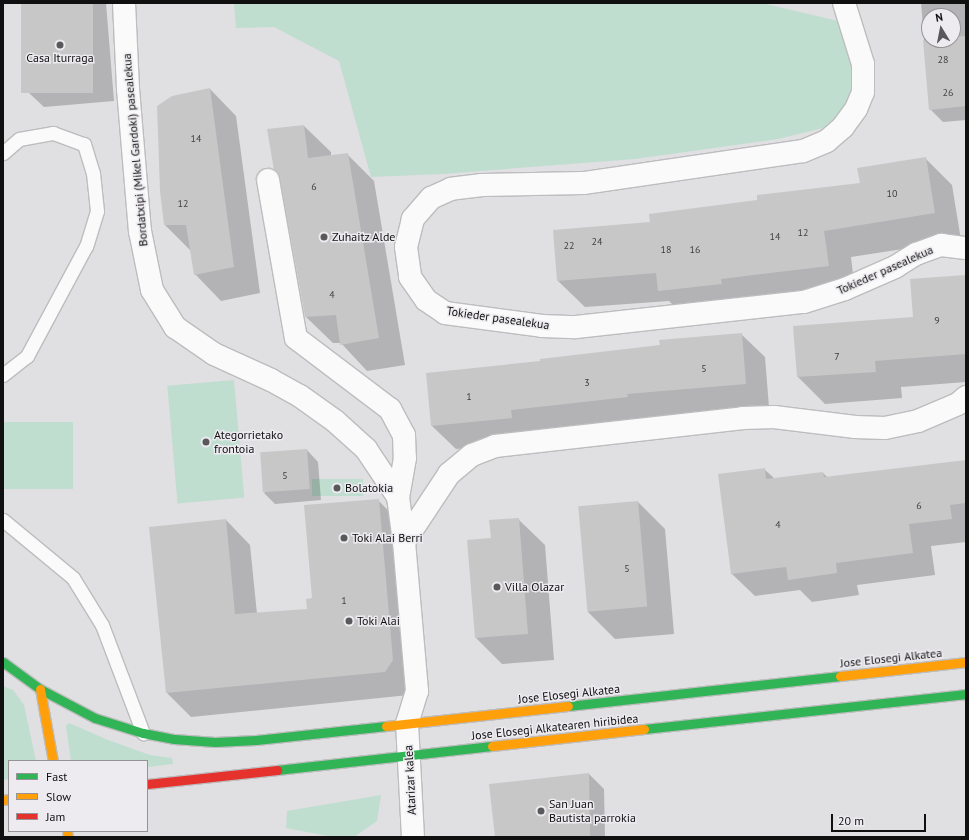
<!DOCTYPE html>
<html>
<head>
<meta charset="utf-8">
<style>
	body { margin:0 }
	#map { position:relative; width:969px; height:840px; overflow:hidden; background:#e0dfe1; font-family:"PT Sans",sans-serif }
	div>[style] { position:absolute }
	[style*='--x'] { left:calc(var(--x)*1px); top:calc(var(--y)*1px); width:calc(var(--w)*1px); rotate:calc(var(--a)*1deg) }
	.green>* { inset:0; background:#bfded0; transform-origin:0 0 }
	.shadow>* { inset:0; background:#0003 }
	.building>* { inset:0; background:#c8c7c8; transform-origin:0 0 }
	.roads { filter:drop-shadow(1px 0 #bdbcbe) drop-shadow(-1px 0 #bdbcbe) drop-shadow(0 1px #bdbcbe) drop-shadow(0 -1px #bdbcbe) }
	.lane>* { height:13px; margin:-6.5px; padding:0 6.5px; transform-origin:6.5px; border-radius:6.5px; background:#fafafa }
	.street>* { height:22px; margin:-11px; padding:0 11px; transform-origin:11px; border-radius:11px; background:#fafafa }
	.fast>* { height:9px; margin:-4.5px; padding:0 4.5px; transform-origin:4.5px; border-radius:4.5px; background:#30b455 }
	.slow>* { height:9px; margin:-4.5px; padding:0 4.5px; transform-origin:4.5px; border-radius:4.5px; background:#ff9f0a }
	.jam>* { height:9px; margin:-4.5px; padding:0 4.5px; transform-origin:4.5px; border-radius:4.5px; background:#e5322d }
	.dots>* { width:11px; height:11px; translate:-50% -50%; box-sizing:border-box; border:2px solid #edebef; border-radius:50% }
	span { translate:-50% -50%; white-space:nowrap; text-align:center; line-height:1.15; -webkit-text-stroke:3px #edebef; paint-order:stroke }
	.number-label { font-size:10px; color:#3e3e3f }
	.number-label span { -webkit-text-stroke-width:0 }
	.poi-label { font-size:12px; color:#101011 }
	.left { translate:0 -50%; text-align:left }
	.street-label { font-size:12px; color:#101011 }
	.frame { position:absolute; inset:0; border:4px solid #101011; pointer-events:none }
	.legend { position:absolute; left:8px; top:760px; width:140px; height:72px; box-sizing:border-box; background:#edebef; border:1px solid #959396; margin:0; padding:5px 7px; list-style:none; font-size:12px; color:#101011 }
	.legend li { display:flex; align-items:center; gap:8px; height:20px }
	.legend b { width:20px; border:1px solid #959396 }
	.north { position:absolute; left:921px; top:8px; width:40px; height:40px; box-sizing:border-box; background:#edebef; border:1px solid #959396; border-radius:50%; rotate:350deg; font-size:11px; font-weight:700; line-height:16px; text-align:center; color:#101011 }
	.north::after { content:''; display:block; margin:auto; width:14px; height:18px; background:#59585a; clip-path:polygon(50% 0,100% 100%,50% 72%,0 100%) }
	.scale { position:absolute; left:831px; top:814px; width:95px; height:18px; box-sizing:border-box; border:2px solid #101011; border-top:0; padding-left:5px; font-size:12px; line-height:14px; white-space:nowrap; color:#101011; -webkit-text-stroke:3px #edebef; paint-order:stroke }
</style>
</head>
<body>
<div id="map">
	<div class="green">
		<div style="clip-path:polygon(234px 3px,762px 3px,838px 21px,855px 68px,849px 105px,823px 128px,778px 139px,635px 159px,442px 174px,371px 177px,339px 61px,274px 27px,236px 28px)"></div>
		<div style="left:234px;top:380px;width:118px;height:67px;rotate:85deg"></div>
		<div style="left:3px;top:422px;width:70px;height:67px"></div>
		<div style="left:363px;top:479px;width:17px;height:51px;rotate:90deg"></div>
		<div style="clip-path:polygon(3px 686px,13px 690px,24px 705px,36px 761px,9px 761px,9px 779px,3px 780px)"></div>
		<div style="clip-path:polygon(69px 723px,108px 740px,150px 755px,172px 758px,173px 764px,147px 767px,147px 761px,71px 761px,66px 726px)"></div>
		<div style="clip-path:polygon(381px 795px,377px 821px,354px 837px,333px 837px,286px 828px,287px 811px)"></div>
	</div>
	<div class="shadow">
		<div style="clip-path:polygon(22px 3px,106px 3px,114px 101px,44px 107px,29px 93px)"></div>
		<div style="clip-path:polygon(evenodd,921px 3px,966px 3px,966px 120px,943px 122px,930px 109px,921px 3px,929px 16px,953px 16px,953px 40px,929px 40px,929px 16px)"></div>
		<div style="clip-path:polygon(210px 89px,236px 116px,260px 293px,221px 301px,195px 274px,191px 251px,165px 225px)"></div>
		<div style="clip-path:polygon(304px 126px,331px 152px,331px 156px,347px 154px,374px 181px,405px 365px,367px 371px,341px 343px,333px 343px,306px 317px,281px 177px,268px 130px)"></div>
		<div style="clip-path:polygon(925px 158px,952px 185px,961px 240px,851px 257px,855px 292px,686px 318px,669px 301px,585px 307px,558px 281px,651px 223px,758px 201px,861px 184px)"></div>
		<div style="clip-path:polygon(964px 276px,966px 277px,966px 382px,901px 387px,902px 398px,825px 404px,798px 377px,795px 327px,915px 318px)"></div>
		<div style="clip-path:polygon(741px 334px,765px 357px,769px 407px,650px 417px,650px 420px,535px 441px,456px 449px,432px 426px,427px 374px,542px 362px)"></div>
		<div style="clip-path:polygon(307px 450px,318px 462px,321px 500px,275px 504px,264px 493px)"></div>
		<div style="clip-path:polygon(966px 461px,966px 542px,931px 546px,935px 575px,857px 585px,859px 595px,812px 602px,800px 590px,755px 596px,732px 574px,764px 469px,775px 479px,823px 473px,828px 478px)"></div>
		<div style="clip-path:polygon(378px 500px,402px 525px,409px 695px,191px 717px,167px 693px,226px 520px,250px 545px,257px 614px,308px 610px,313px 599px)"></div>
		<div style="clip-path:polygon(638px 502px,665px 529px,674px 634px,615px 639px,588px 612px)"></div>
		<div style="clip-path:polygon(518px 519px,545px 545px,554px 660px,502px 664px,476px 638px,492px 539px)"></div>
		<div style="clip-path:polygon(589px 774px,604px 789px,605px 837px,496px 837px)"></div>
	</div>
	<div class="building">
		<div style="left:21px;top:3px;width:72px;height:90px"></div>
		<div style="clip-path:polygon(966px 36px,966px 106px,929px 110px,923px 40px,953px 40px,953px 37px)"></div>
		<div style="clip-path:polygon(210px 88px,234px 267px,194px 275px,186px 225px,164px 225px,160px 191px,157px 106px,172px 96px)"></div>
		<div style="clip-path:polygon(304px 125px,308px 158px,348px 153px,379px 338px,340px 345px,336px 315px,305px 317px,280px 178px,274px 170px,267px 129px)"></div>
		<div style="clip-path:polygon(926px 157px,935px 213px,824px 231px,829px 266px,721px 279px,722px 284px,658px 291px,656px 273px,557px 281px,553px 230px,650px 222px,649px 214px,757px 200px,757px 195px,860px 183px,857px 168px)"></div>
		<div style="clip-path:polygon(965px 275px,966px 354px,875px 361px,876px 372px,797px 377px,793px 326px,913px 317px,910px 279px)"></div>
		<div style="clip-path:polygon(742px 333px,746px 384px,627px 394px,628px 397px,511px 410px,512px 418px,431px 426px,426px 373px,540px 361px,540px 359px,660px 345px,659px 340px)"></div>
		<div style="left:307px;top:449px;width:40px;height:47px;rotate:86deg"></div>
		<div style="clip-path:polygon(966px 460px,966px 503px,950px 505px,952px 519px,909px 524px,913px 553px,836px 563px,837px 573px,788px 580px,786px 567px,731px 574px,718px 474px,765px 468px,766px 479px,823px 472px,824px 477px)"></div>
		<div style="clip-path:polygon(379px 499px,393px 660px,385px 672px,166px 693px,149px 527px,226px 519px,235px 614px,307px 609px,306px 599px,312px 598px,304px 505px)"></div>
		<div style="left:638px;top:501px;width:106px;height:60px;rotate:85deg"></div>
		<div style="clip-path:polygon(519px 518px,528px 634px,475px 638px,467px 540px,491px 538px,489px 520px)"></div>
		<div style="clip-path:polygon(589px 773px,590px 837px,495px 837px,489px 784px)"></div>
	</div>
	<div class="roads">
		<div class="lane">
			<div style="--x:3;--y:153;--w:21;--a:-41"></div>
			<div style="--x:19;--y:139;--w:35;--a:-10"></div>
			<div style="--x:53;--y:133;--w:33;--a:20"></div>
			<div style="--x:84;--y:144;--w:30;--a:73"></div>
			<div style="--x:93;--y:173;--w:38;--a:84"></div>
			<div style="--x:97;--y:211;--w:37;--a:107"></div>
			<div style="--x:86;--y:246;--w:125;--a:118.2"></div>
			<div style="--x:27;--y:356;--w:31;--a:142"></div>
			<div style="--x:3;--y:520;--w:91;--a:39.6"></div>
			<div style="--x:73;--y:578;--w:55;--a:58.3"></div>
			<div style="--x:102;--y:625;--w:116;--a:69.2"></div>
		</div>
		<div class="street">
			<div style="--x:124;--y:3;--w:86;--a:87.3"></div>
			<div style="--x:128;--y:89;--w:143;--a:85.2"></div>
			<div style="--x:140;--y:231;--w:60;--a:78.5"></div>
			<div style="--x:152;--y:290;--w:44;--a:58.1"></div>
			<div style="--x:175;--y:327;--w:47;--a:34.7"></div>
			<div style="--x:214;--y:354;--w:63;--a:24.5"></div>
			<div style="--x:271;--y:380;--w:33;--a:29"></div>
			<div style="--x:300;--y:396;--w:43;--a:35.5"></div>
			<div style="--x:335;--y:421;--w:42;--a:42.1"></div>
			<div style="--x:366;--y:449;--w:58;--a:56.3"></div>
			<div style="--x:398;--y:497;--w:45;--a:82.4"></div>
			<div style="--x:404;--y:542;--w:150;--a:85"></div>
			<div style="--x:417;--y:691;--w:34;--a:107"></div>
			<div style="--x:407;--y:723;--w:114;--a:87"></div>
			<div style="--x:844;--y:3;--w:64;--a:72.7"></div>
			<div style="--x:863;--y:64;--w:28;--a:90"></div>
			<div style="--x:863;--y:92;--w:18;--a:112"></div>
			<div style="--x:856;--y:109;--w:22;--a:126"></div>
			<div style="--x:843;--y:127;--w:21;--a:139"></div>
			<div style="--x:827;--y:141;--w:26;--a:157"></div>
			<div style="--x:803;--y:151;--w:222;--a:171.7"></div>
			<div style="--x:583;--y:183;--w:101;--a:178.9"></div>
			<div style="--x:482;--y:185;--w:31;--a:173"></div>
			<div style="--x:451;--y:189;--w:22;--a:156"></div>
			<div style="--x:431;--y:198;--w:28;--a:131"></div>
			<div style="--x:413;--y:219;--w:29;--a:104"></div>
			<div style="--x:406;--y:247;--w:30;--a:82"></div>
			<div style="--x:410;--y:277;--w:28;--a:55"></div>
			<div style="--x:426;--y:300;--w:23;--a:34"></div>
			<div style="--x:445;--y:313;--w:98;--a:7.6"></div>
			<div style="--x:542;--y:326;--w:34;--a:2"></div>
			<div style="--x:576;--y:327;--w:229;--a:-6.3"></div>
			<div style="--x:804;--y:302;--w:43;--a:-17.6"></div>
			<div style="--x:845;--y:289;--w:55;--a:-23.7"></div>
			<div style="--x:895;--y:267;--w:25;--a:-32"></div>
			<div style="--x:916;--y:254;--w:27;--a:-20"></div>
			<div style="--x:941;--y:245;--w:25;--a:7"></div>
			<div style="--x:268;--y:180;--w:160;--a:80"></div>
			<div style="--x:296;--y:338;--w:118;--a:37.1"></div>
			<div style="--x:390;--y:409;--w:30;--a:62"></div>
			<div style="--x:404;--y:435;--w:23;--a:88"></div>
			<div style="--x:405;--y:458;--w:40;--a:100"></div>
			<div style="--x:404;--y:542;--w:82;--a:-56.5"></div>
			<div style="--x:449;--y:474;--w:30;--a:-40"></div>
			<div style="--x:472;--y:455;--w:25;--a:-21"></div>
			<div style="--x:495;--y:446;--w:250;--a:-6.4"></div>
			<div style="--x:743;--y:418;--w:31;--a:-2"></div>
			<div style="--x:774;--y:417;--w:82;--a:7"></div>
			<div style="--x:855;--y:427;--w:30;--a:2"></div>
			<div style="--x:885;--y:428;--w:34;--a:-12"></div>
			<div style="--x:918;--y:421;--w:43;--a:-23"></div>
			<div style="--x:958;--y:404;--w:11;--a:-41"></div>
		</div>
		<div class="fast">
			<div style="--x:3;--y:662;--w:46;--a:36.1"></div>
			<div style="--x:40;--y:689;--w:62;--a:27.8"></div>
			<div style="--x:95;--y:718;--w:50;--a:17.4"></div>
			<div style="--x:143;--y:733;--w:32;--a:11"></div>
			<div style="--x:174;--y:739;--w:41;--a:4.2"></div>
			<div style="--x:215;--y:742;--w:41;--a:-2.8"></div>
			<div style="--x:256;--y:740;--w:131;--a:-6.1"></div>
			<div style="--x:568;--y:706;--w:274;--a:-6.3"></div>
			<div style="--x:644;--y:729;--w:324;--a:-6.2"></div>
			<div style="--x:277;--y:770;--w:216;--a:-6.4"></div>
		</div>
		<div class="slow">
			<div style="--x:840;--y:676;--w:127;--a:-6.3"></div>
			<div style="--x:40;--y:689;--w:73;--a:79.8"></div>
			<div style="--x:386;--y:726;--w:183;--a:-6.3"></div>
			<div style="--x:492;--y:746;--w:153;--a:-6.4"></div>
			<div style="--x:3;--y:800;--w:6;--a:-9"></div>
			<div style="--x:67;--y:831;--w:6;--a:81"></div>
		</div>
		<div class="jam">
			<div style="--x:147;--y:784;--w:131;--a:-6.1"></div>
		</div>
	</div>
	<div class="dots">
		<div style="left:60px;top:45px;background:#59585a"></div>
		<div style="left:324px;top:237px;background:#59585a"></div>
		<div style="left:206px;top:442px;background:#59585a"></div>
		<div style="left:337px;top:488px;background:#59585a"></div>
		<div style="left:344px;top:538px;background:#59585a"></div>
		<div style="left:497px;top:587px;background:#59585a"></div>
		<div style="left:349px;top:621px;background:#59585a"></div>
		<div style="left:541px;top:811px;background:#59585a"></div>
	</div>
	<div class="number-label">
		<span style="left:943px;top:60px">28</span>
		<span style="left:948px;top:93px">26</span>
		<span style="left:196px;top:139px">14</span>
		<span style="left:314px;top:187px">6</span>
		<span style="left:892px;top:194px">10</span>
		<span style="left:183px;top:204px">12</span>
		<span style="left:803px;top:233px">12</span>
		<span style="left:775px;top:237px">14</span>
		<span style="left:597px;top:242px">24</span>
		<span style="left:569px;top:246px">22</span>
		<span style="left:666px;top:250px">18</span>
		<span style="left:695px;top:250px">16</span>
		<span style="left:332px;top:295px">4</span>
		<span style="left:937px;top:321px">9</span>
		<span style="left:837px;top:357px">7</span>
		<span style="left:704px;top:369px">5</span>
		<span style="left:587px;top:383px">3</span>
		<span style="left:469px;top:397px">1</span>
		<span style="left:285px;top:476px">5</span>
		<span style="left:919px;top:506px">6</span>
		<span style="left:778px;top:525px">4</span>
		<span style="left:627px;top:569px">5</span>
		<span style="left:344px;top:601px">1</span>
	</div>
	<div class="poi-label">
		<span style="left:60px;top:58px">Casa Iturraga</span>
		<span class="left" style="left:332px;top:237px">Zuhaitz Alde</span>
		<span class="left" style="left:214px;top:442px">Ategorrietako<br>frontoia</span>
		<span class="left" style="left:345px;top:488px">Bolatokia</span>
		<span class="left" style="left:352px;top:538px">Toki Alai Berri</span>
		<span class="left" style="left:505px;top:587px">Villa Olazar</span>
		<span class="left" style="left:357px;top:621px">Toki Alai</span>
		<span class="left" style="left:549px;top:811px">San Juan<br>Bautista parrokia</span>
	</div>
	<div class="street-label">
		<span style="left:135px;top:150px;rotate:-95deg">Bordatxipi (Mikel Gardoki) pasealekua</span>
		<span style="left:885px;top:270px;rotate:-24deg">Tokieder pasealekua</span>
		<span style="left:498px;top:318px;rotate:8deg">Tokieder pasealekua</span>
		<span style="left:891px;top:658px;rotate:-6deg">Jose Elosegi Alkatea</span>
		<span style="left:569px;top:694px;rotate:-6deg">Jose Elosegi Alkatea</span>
		<span style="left:555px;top:727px;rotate:-6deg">Jose Elosegi Alkatearen hiribidea</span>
		<span style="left:410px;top:780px;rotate:-93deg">Atarizar kalea</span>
	</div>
	<div class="frame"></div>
	<ul class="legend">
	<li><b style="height:5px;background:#30b455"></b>Fast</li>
	<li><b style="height:5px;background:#ff9f0a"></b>Slow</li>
	<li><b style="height:5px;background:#e5322d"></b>Jam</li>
	</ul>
	<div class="north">N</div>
	<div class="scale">20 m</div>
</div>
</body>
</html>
